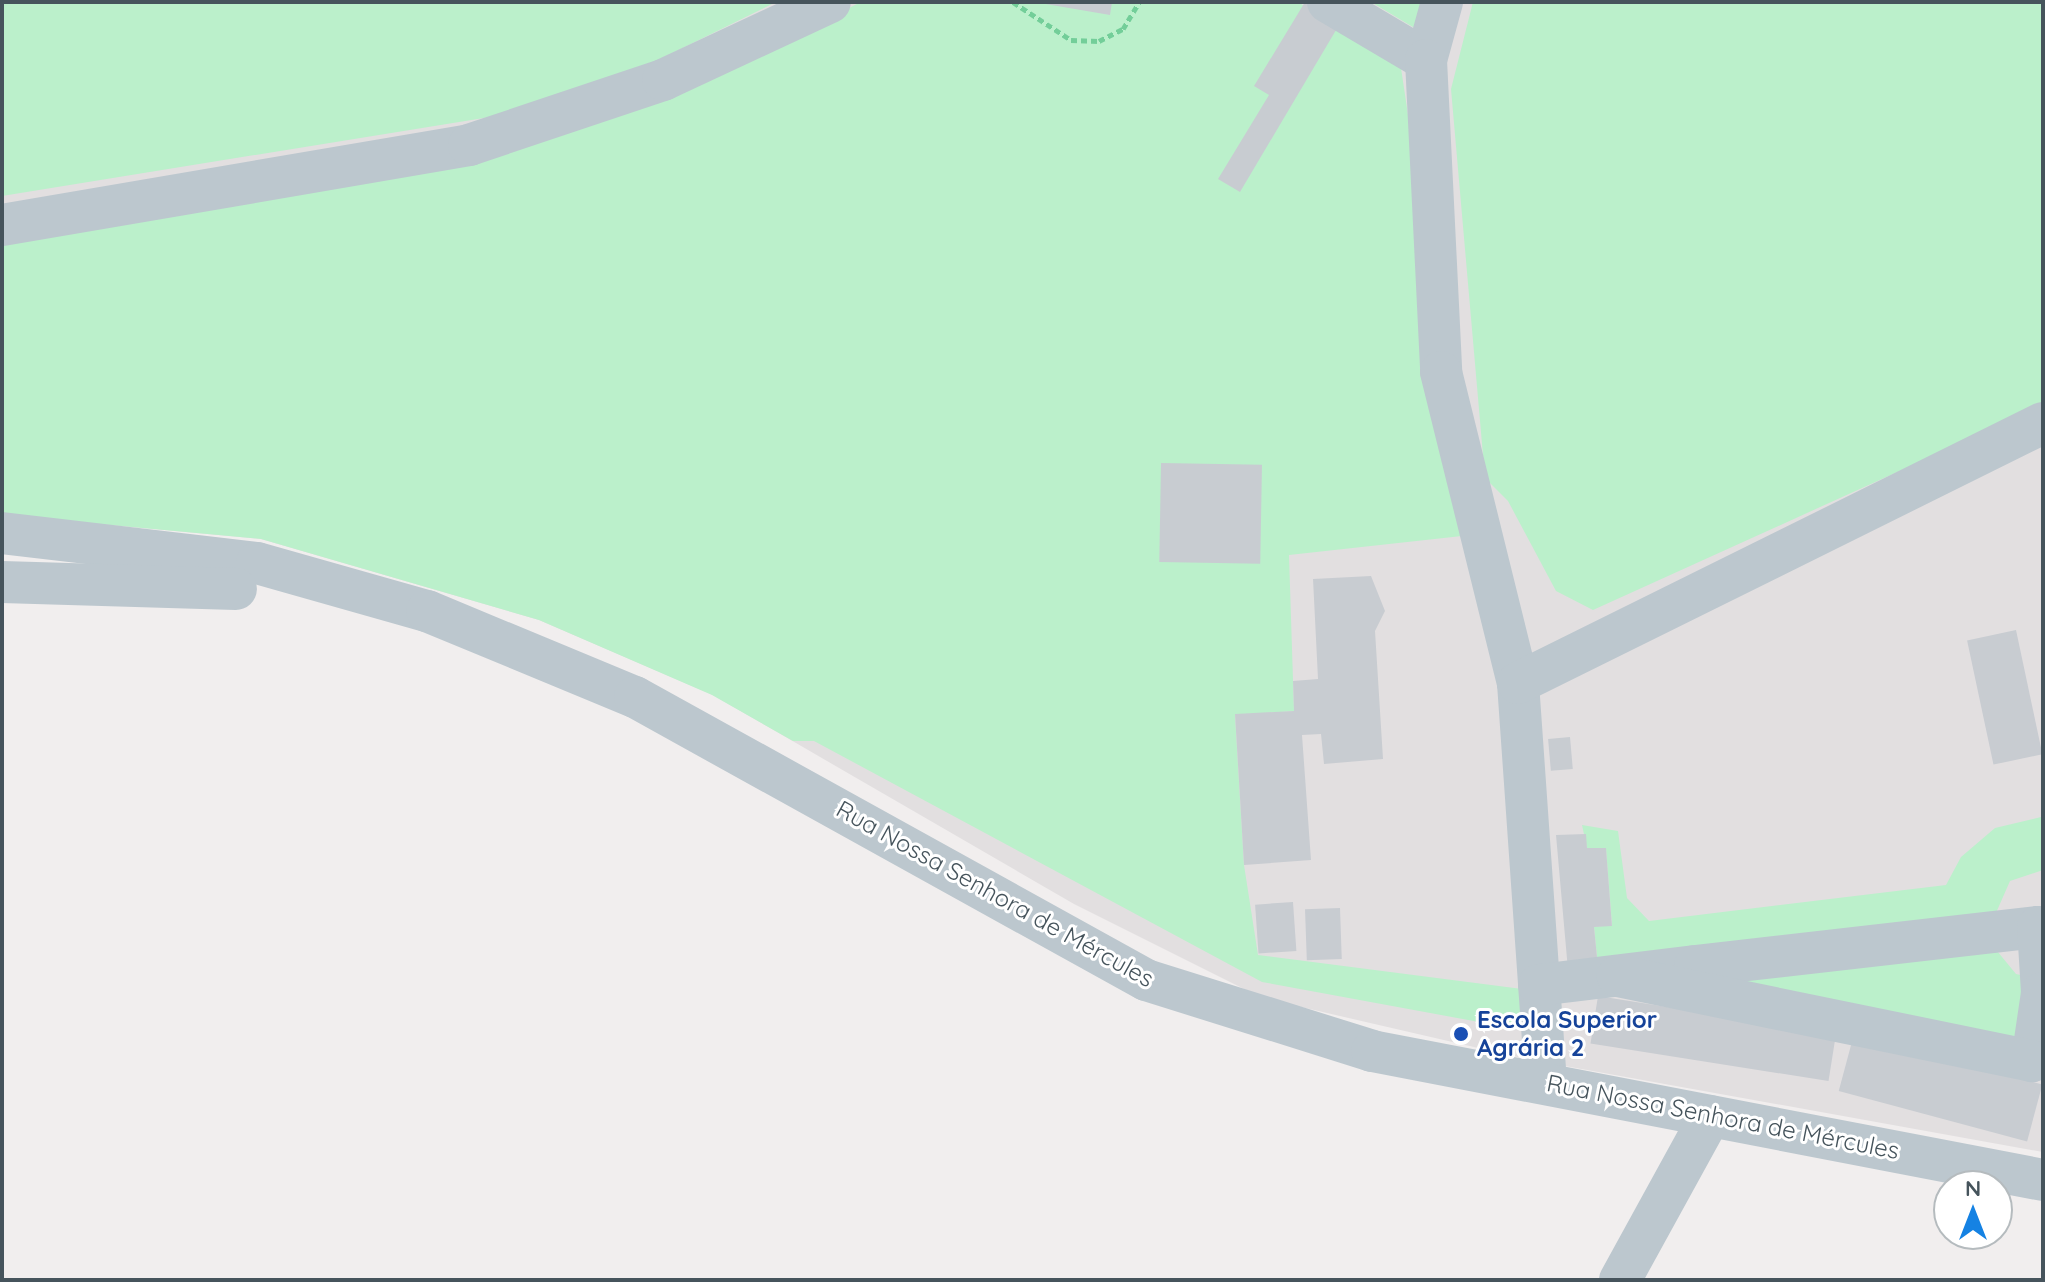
<!DOCTYPE html>
<html>
<head>
<meta charset="utf-8">
<style>
	body { margin:0 }
	#map { position:relative; width:2045px; height:1282px; overflow:hidden; background:#f1eeee; font-family:Quicksand,sans-serif }
	div>[style] { position:absolute }
	[style*='--x'] { left:calc(var(--x)*1px); top:calc(var(--y)*1px); width:calc(var(--w)*1px); rotate:calc(var(--a)*1deg) }
	.education>* { inset:0; background:#e2dfe0 }
	.green>* { inset:0; background:#bbf0cb }
	.building>* { inset:0; background:#c8ccd1; transform-origin:0 0 }
	.path>* { height:5px; margin-top:-2.5px; transform-origin:0; background:repeating-linear-gradient(90deg,#73ce99 0 6px,transparent 0 10px) }
	.minor>* { height:42px; margin:-21px; padding:0 21px; transform-origin:21px; border-radius:21px; background:#bcc7ce }
	.dots>* { width:22px; height:22px; translate:-50% -50%; box-sizing:border-box; border:4px solid #fff; border-radius:50% }
	span { translate:-50% -50%; white-space:nowrap; text-align:center; line-height:1.15; -webkit-text-stroke:6px #fff; paint-order:stroke }
	.street-label { font-size:24px; color:#46545c }
	.transit-label { font-size:24px; color:#164399; font-weight:700 }
	.left { translate:0 -50%; text-align:left }
	.frame { position:absolute; inset:0; border:4px solid #46545c; pointer-events:none }
	.north { position:absolute; left:1933px; top:1170px; width:80px; height:80px; box-sizing:border-box; background:#fff; border:2px solid #b5bbbe; border-radius:50%; rotate:0deg; font-size:22px; font-weight:700; line-height:32px; text-align:center; color:#46545c }
	.north::after { content:''; display:block; margin:auto; width:28px; height:36px; background:#1582e3; clip-path:polygon(50% 0,100% 100%,50% 72%,0 100%) }
</style>
</head>
<body>
<div id="map">
	<div class="education">
		<div style="clip-path:polygon(2px 2px,2043px 2px,2043px 1152px,1526px 1059px,1262px 998px,1074px 904px,713px 695px,539px 620px,261px 539px,2px 515px)"></div>
	</div>
	<div class="green">
		<div style="clip-path:polygon(2px 2px,776px 2px,644px 67px,514px 113px,2px 196px)"></div>
		<div style="clip-path:polygon(861px 2px,1298px 2px,1401px 68px,1471px 535px,1289px 555px,1294px 711px,1235px 715px,1244px 865px,1258px 955px,1529px 990px,1531px 1022px,1517px 1029px,1262px 982px,814px 741px,793px 741px,712px 695px,539px 620px,261px 539px,2px 515px,2px 243px,718px 73px)"></div>
		<div style="clip-path:polygon(1371px 2px,1431px 2px,1423px 33px)"></div>
		<div style="clip-path:polygon(1473px 2px,2043px 2px,2043px 406px,1593px 610px,1556px 591px,1508px 501px,1485px 478px,1451px 89px)"></div>
		<div style="clip-path:polygon(2041px 817px,2043px 870px,2010px 881px,1992px 922px,1598px 967px,1594px 927px,1612px 925px,1606px 849px,1587px 848px,1582px 825px,1618px 831px,1627px 898px,1649px 921px,1946px 885px,1961px 857px,1995px 828px)"></div>
		<div style="clip-path:polygon(1993px 946px,2016px 974px,2030px 977px,2021px 1041px,1732px 982px)"></div>
	</div>
	<div class="building">
		<div style="clip-path:polygon(1034px 2px,1112px 2px,1110px 15px)"></div>
		<div style="clip-path:polygon(1305px 2px,1342px 20px,1240px 192px,1218px 179px,1269px 95px,1254px 86px)"></div>
		<div style="left:1161px;top:463px;width:101px;height:99px;rotate:1deg"></div>
		<div style="clip-path:polygon(1371px 576px,1385px 611px,1375px 631px,1383px 759px,1324px 764px,1321px 734px,1302px 735px,1311px 860px,1244px 865px,1235px 714px,1294px 711px,1293px 681px,1318px 679px,1313px 579px)"></div>
		<div style="left:2016px;top:630px;width:127px;height:50px;rotate:78deg"></div>
		<div style="left:1570px;top:737px;width:32px;height:22px;rotate:85deg"></div>
		<div style="clip-path:polygon(1586px 834px,1587px 848px,1606px 848px,1612px 926px,1594px 927px,1598px 967px,1568px 970px,1556px 835px)"></div>
		<div style="left:1293px;top:902px;width:49px;height:38px;rotate:86deg"></div>
		<div style="left:1340px;top:908px;width:51px;height:35px;rotate:88deg"></div>
		<div style="left:1598px;top:996px;width:241px;height:48px;rotate:9deg"></div>
		<div style="left:1854px;top:1034px;width:195px;height:59px;rotate:15deg"></div>
	</div>
	<div class="path">
		<div style="--x:1013;--y:2;--w:69;--a:33.2"></div>
		<div style="--x:1071;--y:40;--w:28;--a:2"></div>
		<div style="--x:1099;--y:41;--w:27;--a:-27"></div>
		<div style="--x:1123;--y:29;--w:31;--a:-59"></div>
	</div>
	<div class="minor">
		<div style="--x:1328;--y:2;--w:114;--a:30.6"></div>
		<div style="--x:1442;--y:2;--w:60;--a:105.4"></div>
		<div style="--x:1426;--y:60;--w:312;--a:87.2"></div>
		<div style="--x:1441;--y:372;--w:320;--a:76.1"></div>
		<div style="--x:1518;--y:683;--w:399;--a:86"></div>
		<div style="--x:2;--y:225;--w:474;--a:-9.7"></div>
		<div style="--x:469;--y:145;--w:205;--a:-18.5"></div>
		<div style="--x:663;--y:80;--w:184;--a:-25"></div>
		<div style="--x:2;--y:533;--w:257;--a:6.7"></div>
		<div style="--x:257;--y:563;--w:177;--a:15.8"></div>
		<div style="--x:427;--y:611;--w:225;--a:22.5"></div>
		<div style="--x:635;--y:697;--w:584;--a:28.98"></div>
		<div style="--x:1146;--y:980;--w:237;--a:17.4"></div>
		<div style="--x:1372;--y:1051;--w:683;--a:10.88"></div>
		<div style="--x:2;--y:582;--w:234;--a:1.7"></div>
		<div style="--x:1518;--y:683;--w:586;--a:-26.35"></div>
		<div style="--x:1539;--y:985;--w:157;--a:-6.9"></div>
		<div style="--x:1695;--y:966;--w:345;--a:-6.5"></div>
		<div style="--x:2038;--y:927;--w:66;--a:86.5"></div>
		<div style="--x:2042;--y:993;--w:69;--a:98.4"></div>
		<div style="--x:2032;--y:1061;--w:423;--a:-168.4"></div>
		<div style="--x:1620;--y:1280;--w:187;--a:-61.2"></div>
	</div>
	<div class="dots">
		<div style="left:1461px;top:1034px;background:#1a4fb4"></div>
	</div>
	<div class="street-label">
		<span style="left:995px;top:894px;rotate:29deg">Rua Nossa Senhora de Mércules</span>
		<span style="left:1723px;top:1117px;rotate:11deg">Rua Nossa Senhora de Mércules</span>
	</div>
	<div class="transit-label">
		<span class="left" style="left:1477px;top:1034px">Escola Superior<br>Agrária 2</span>
	</div>
	<div class="frame"></div>
	<div class="north">N</div>
</div>
</body>
</html>
